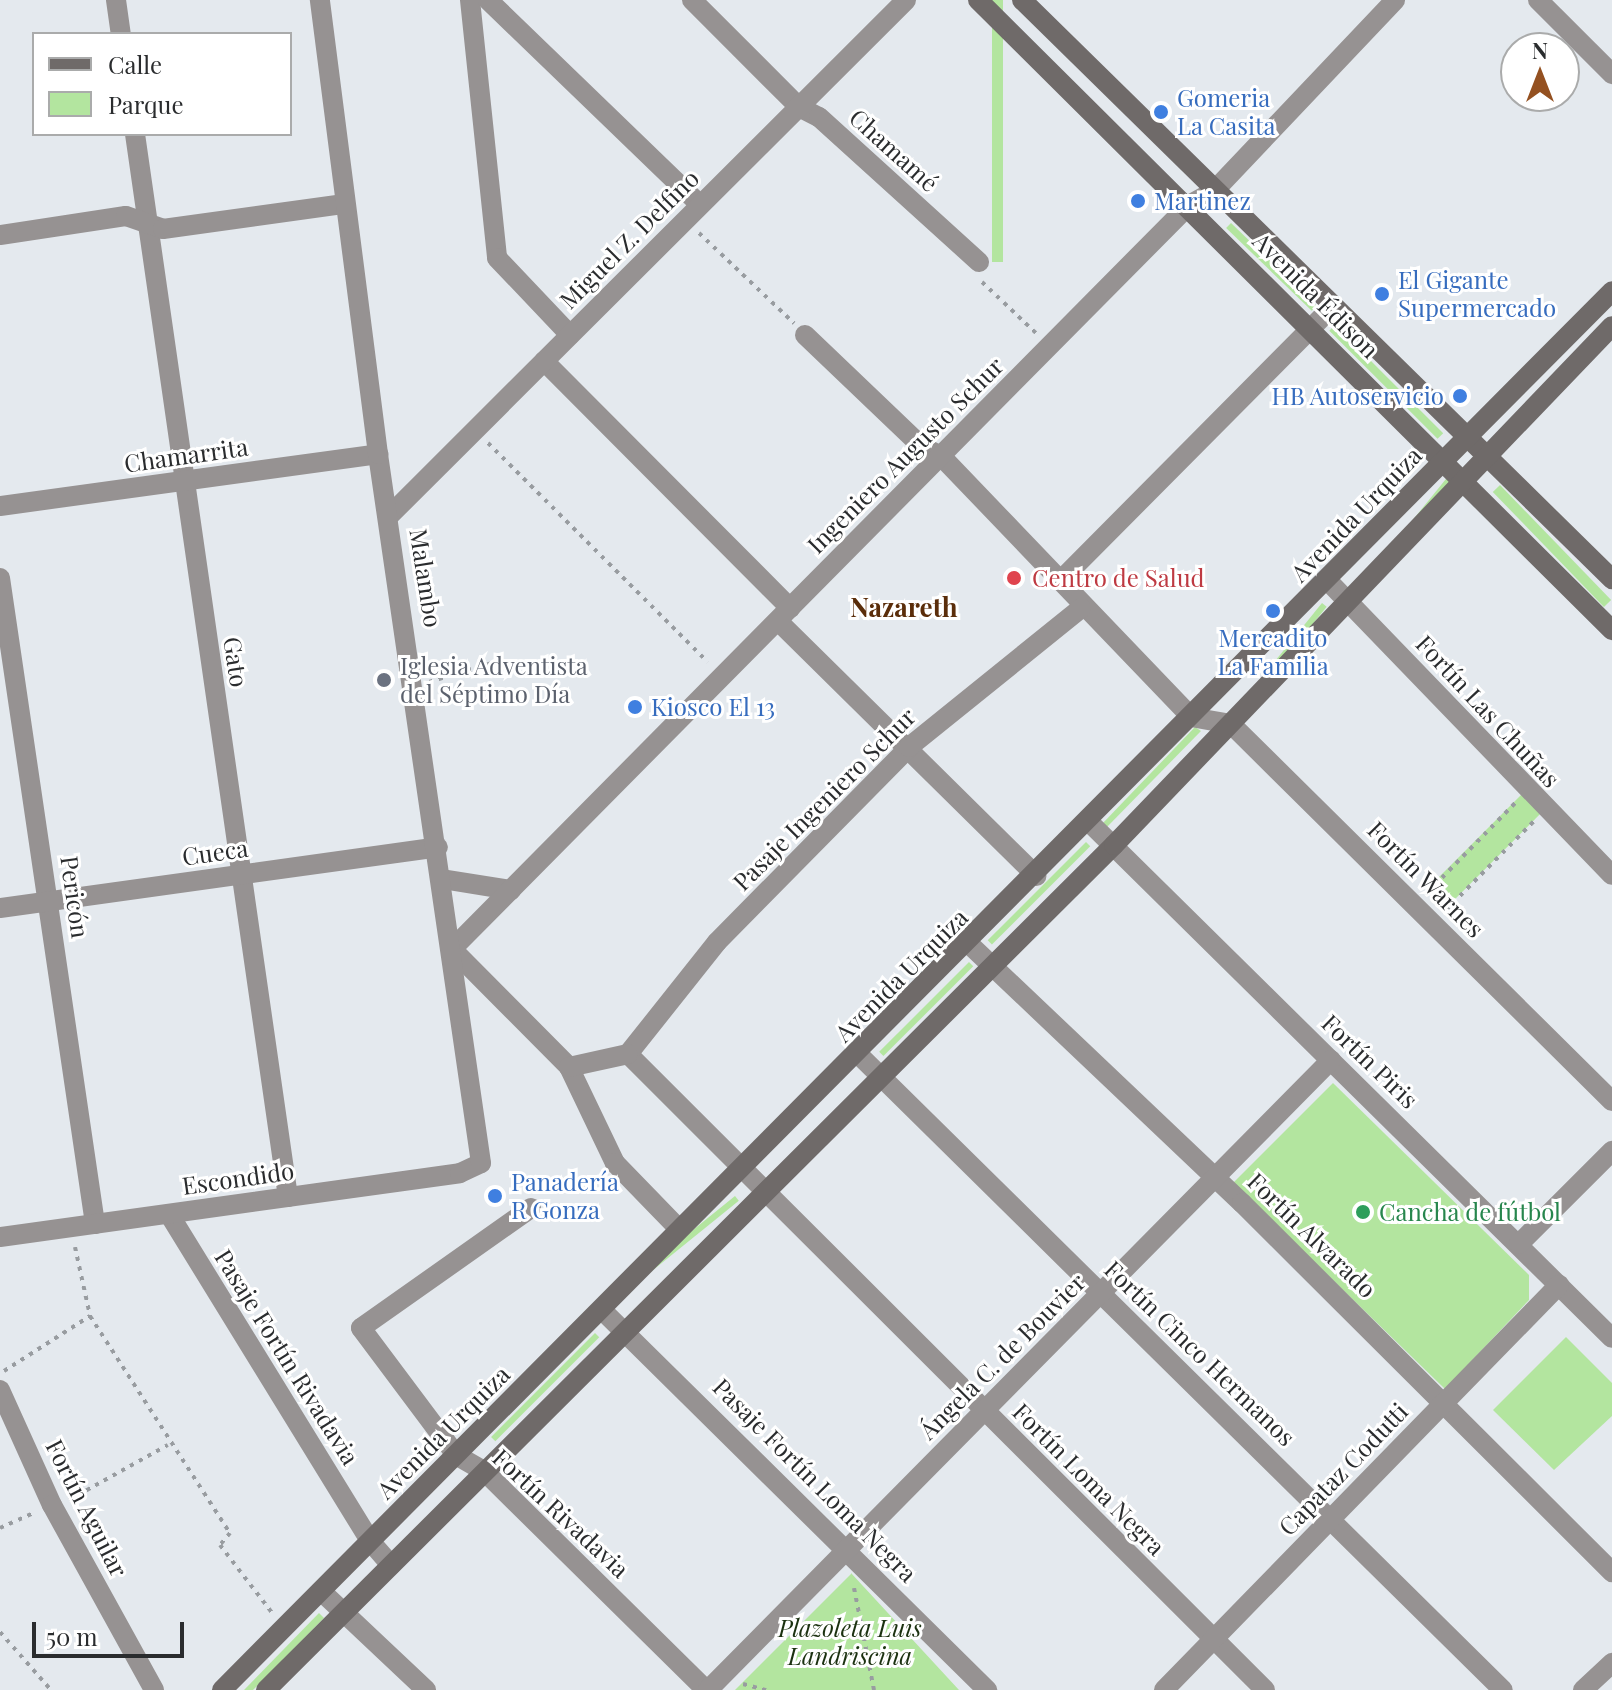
<!DOCTYPE html>
<html>
<head>
<meta charset="utf-8">
<style>
	body { margin:0 }
	#map { position:relative; width:1612px; height:1690px; overflow:hidden; background:#e4e9ee; font-family:"Playfair Display",serif }
	div>[style] { position:absolute }
	[style*='--x'] { left:calc(var(--x)*1px); top:calc(var(--y)*1px); width:calc(var(--w)*1px); rotate:calc(var(--a)*1deg) }
	.green>* { inset:0; background:#b3e59f; transform-origin:0 0 }
	.path>* { height:4px; margin-top:-2px; transform-origin:0; background:repeating-linear-gradient(90deg,#989ca0 0 4px,transparent 0 10px) }
	.minor>* { height:20px; margin:-10px; padding:0 10px; transform-origin:10px; border-radius:10px; background:#969292 }
	.secondary>* { height:20px; margin:-10px; padding:0 10px; transform-origin:10px; border-radius:10px; background:#6f6a69 }
	.dots>* { width:22px; height:22px; translate:-50% -50%; box-sizing:border-box; border:4px solid #fff; border-radius:50% }
	span { translate:-50% -50%; white-space:nowrap; text-align:center; line-height:1.15; -webkit-text-stroke:6px #fff; paint-order:stroke }
	.shop-label { font-size:24px; color:#366cbe }
	.left { translate:0 -50%; text-align:left }
	.right { translate:-100% -50%; text-align:right }
	.street-label { font-size:24px; color:#2a2c2e }
	.health-label { font-size:24px; color:#be3a42 }
	.worship-label { font-size:24px; color:#5b616d }
	.leisure-label { font-size:24px; color:#27864d }
	.park-label { font-size:24px; color:#1b3110; font-style:italic }
	.neighbourhood-label { font-size:26px; color:#5a2d0a; font-weight:700 }
	.legend { position:absolute; left:32px; top:32px; width:260px; height:104px; box-sizing:border-box; background:#fff; border:2px solid #aaabab; margin:0; padding:10px 14px; list-style:none; font-size:24px; color:#2a2c2e }
	.legend li { display:flex; align-items:center; gap:16px; height:40px }
	.legend b { width:40px; border:2px solid #aaabab }
	.north { position:absolute; left:1500px; top:32px; width:80px; height:80px; box-sizing:border-box; background:#fff; border:2px solid #aaabab; border-radius:50%; rotate:0deg; font-size:22px; font-weight:700; line-height:32px; text-align:center; color:#2a2c2e }
	.north::after { content:''; display:block; margin:auto; width:28px; height:36px; background:#945121; clip-path:polygon(50% 0,100% 100%,50% 72%,0 100%) }
	.scale { position:absolute; left:32px; top:1622px; width:152px; height:36px; box-sizing:border-box; border:4px solid #2a2c2e; border-top:0; padding-left:10px; font-size:24px; line-height:28px; white-space:nowrap; color:#2a2c2e; -webkit-text-stroke:6px #fff; paint-order:stroke }
</style>
</head>
<body>
<div id="map">
	<div class="green">
		<div style="left:992px;top:0;width:11px;height:262px"></div>
		<div style="left:1231px;top:223px;width:119px;height:7px;rotate:44deg"></div>
		<div style="left:1335px;top:325px;width:153px;height:8px;rotate:45deg"></div>
		<div style="left:1450px;top:474px;width:6px;height:153px;rotate:39deg"></div>
		<div style="left:1500px;top:485px;width:160px;height:10px;rotate:46deg"></div>
		<div style="left:1322px;top:603px;width:6px;height:137px;rotate:39deg"></div>
		<div style="clip-path:polygon(1195px 727px,1201px 731px,1107px 827px,1103px 823px)"></div>
		<div style="left:1523px;top:793px;width:27px;height:134px;rotate:45deg"></div>
		<div style="left:1086px;top:842px;width:6px;height:139px;rotate:45deg"></div>
		<div style="left:969px;top:962px;width:6px;height:127px;rotate:45deg"></div>
		<div style="clip-path:polygon(1333px 1083px,1529px 1275px,1529px 1300px,1445px 1389px,1233px 1183px)"></div>
		<div style="left:735px;top:1196px;width:6px;height:153px;rotate:51deg"></div>
		<div style="left:595px;top:1333px;width:6px;height:147px;rotate:45deg"></div>
		<div style="clip-path:polygon(1566px 1337px,1612px 1383px,1612px 1416px,1554px 1470px,1493px 1410px)"></div>
		<div style="clip-path:polygon(851px 1573px,959px 1690px,735px 1690px,851px 1574px)"></div>
		<div style="clip-path:polygon(319px 1613px,324px 1618px,253px 1690px,244px 1690px)"></div>
	</div>
	<div class="path">
		<div style="--x:699;--y:233;--w:131;--a:43.5"></div>
		<div style="--x:982;--y:282;--w:74;--a:43.4"></div>
		<div style="--x:488;--y:443;--w:310;--a:44.9"></div>
		<div style="--x:429;--y:682;--w:79;--a:-16.8"></div>
		<div style="--x:1428;--y:892;--w:127;--a:-45.6"></div>
		<div style="--x:1446;--y:910;--w:127;--a:-45.3"></div>
		<div style="--x:75;--y:1247;--w:71;--a:77.7"></div>
		<div style="--x:90;--y:1316;--w:258;--a:57.2"></div>
		<div style="--x:230;--y:1533;--w:16;--a:130"></div>
		<div style="--x:220;--y:1545;--w:87;--a:52.5"></div>
		<div style="--x:4;--y:1371;--w:102;--a:-32.6"></div>
		<div style="--x:69;--y:1500;--w:113;--a:-29.1"></div>
		<div style="--x:0;--y:1528;--w:37;--a:-24"></div>
		<div style="--x:854;--y:1588;--w:104;--a:78.9"></div>
		<div style="--x:0;--y:1632;--w:77;--a:48.7"></div>
		<div style="--x:743;--y:1684;--w:24;--a:15"></div>
	</div>
	<div class="minor">
		<div style="--x:116;--y:0;--w:34;--a:82"></div>
		<div style="--x:470;--y:0;--w:259;--a:84"></div>
		<div style="--x:497;--y:258;--w:106;--a:46.5"></div>
		<div style="--x:488;--y:0;--w:295;--a:44"></div>
		<div style="--x:692;--y:0;--w:151;--a:45"></div>
		<div style="--x:799;--y:107;--w:22;--a:27"></div>
		<div style="--x:819;--y:117;--w:216;--a:42.2"></div>
		<div style="--x:1538;--y:0;--w:105;--a:45"></div>
		<div style="--x:135;--y:134;--w:1074;--a:81.81"></div>
		<div style="--x:0;--y:235;--w:127;--a:-8.6"></div>
		<div style="--x:126;--y:216;--w:39;--a:19"></div>
		<div style="--x:163;--y:229;--w:183;--a:-7.9"></div>
		<div style="--x:805;--y:335;--w:159;--a:43.7"></div>
		<div style="--x:920;--y:445;--w:24;--a:28"></div>
		<div style="--x:941;--y:456;--w:361;--a:46.2"></div>
		<div style="--x:1191;--y:717;--w:41;--a:9.9"></div>
		<div style="--x:1231;--y:724;--w:536;--a:44.7"></div>
		<div style="--x:544;--y:361;--w:349;--a:45.1"></div>
		<div style="--x:0;--y:506;--w:382;--a:-7.8"></div>
		<div style="--x:390;--y:515;--w:729;--a:-44.94"></div>
		<div style="--x:0;--y:578;--w:653;--a:81.63"></div>
		<div style="--x:1060;--y:581;--w:386;--a:-45.2"></div>
		<div style="--x:1329;--y:582;--w:407;--a:46"></div>
		<div style="--x:778;--y:621;--w:363;--a:44.6"></div>
		<div style="--x:1090;--y:823;--w:733;--a:44.61"></div>
		<div style="--x:442;--y:879;--w:70;--a:9.1"></div>
		<div style="--x:0;--y:908;--w:442;--a:-7.9"></div>
		<div style="--x:968;--y:943;--w:378;--a:43.5"></div>
		<div style="--x:1242;--y:1203;--w:523;--a:44.92"></div>
		<div style="--x:452;--y:949;--w:1047;--a:-45.27"></div>
		<div style="--x:1189;--y:205;--w:29;--a:-29"></div>
		<div style="--x:1214;--y:191;--w:263;--a:-46.5"></div>
		<div style="--x:452;--y:949;--w:166;--a:45.2"></div>
		<div style="--x:569;--y:1067;--w:106;--a:64.4"></div>
		<div style="--x:615;--y:1163;--w:92;--a:45.9"></div>
		<div style="--x:628;--y:1054;--w:900;--a:44.95"></div>
		<div style="--x:628;--y:1054;--w:143;--a:-51.5"></div>
		<div style="--x:717;--y:942;--w:274;--a:-45.4"></div>
		<div style="--x:909;--y:747;--w:221;--a:-38.9"></div>
		<div style="--x:859;--y:1055;--w:904;--a:44.6"></div>
		<div style="--x:569;--y:1067;--w:60;--a:-12.4"></div>
		<div style="--x:531;--y:1208;--w:208;--a:144.8"></div>
		<div style="--x:361;--y:1328;--w:159;--a:53.2"></div>
		<div style="--x:456;--y:1455;--w:34;--a:30"></div>
		<div style="--x:485;--y:1472;--w:310;--a:44.6"></div>
		<div style="--x:169;--y:1214;--w:384;--a:58.4"></div>
		<div style="--x:370;--y:1541;--w:32;--a:49"></div>
		<div style="--x:0;--y:1237;--w:464;--a:-7.9"></div>
		<div style="--x:460;--y:1173;--w:23;--a:-25"></div>
		<div style="--x:481;--y:1163;--w:716;--a:-98.27"></div>
		<div style="--x:378;--y:454;--w:458;--a:-97.3"></div>
		<div style="--x:1519;--y:1244;--w:132;--a:-45"></div>
		<div style="--x:603;--y:1311;--w:540;--a:44.62"></div>
		<div style="--x:0;--y:1390;--w:126;--a:65.7"></div>
		<div style="--x:52;--y:1505;--w:211;--a:61.1"></div>
		<div style="--x:322;--y:1592;--w:143;--a:43.3"></div>
		<div style="--x:708;--y:1690;--w:886;--a:-45.32"></div>
		<div style="--x:1164;--y:1690;--w:566;--a:-45.72"></div>
		<div style="--x:1583;--y:1690;--w:40;--a:-43"></div>
	</div>
	<div class="secondary">
		<div style="--x:978;--y:0;--w:894;--a:44.82"></div>
		<div style="--x:1022;--y:0;--w:827;--a:44.46"></div>
		<div style="--x:222;--y:1690;--w:1972;--a:-45.18"></div>
		<div style="--x:266;--y:1690;--w:1197;--a:-44.9"></div>
		<div style="--x:1114;--y:845;--w:719;--a:-46.18"></div>
	</div>
	<div class="dots">
		<div style="left:1161px;top:112px;background:#3f7fe0"></div>
		<div style="left:1138px;top:201px;background:#3f7fe0"></div>
		<div style="left:1382px;top:294px;background:#3f7fe0"></div>
		<div style="left:1460px;top:396px;background:#3f7fe0"></div>
		<div style="left:1014px;top:578px;background:#e0444e"></div>
		<div style="left:1273px;top:611px;background:#3f7fe0"></div>
		<div style="left:384px;top:680px;background:#6b7280"></div>
		<div style="left:635px;top:707px;background:#3f7fe0"></div>
		<div style="left:495px;top:1196px;background:#3f7fe0"></div>
		<div style="left:1363px;top:1212px;background:#2e9e5b"></div>
	</div>
	<div class="shop-label">
		<span class="left" style="left:1177px;top:112px">Gomeria<br>La Casita</span>
		<span class="left" style="left:1154px;top:201px">Martinez</span>
		<span class="left" style="left:1398px;top:294px">El Gigante<br>Supermercado</span>
		<span class="right" style="left:1444px;top:396px">HB Autoservicio</span>
		<span style="left:1273px;top:652px">Mercadito<br>La Familia</span>
		<span class="left" style="left:651px;top:707px">Kiosco El 13</span>
		<span class="left" style="left:511px;top:1196px">Panadería<br>R Gonza</span>
	</div>
	<div class="street-label">
		<span style="left:894px;top:150px;rotate:42deg">Chamamé</span>
		<span style="left:629px;top:239px;rotate:-45deg">Miguel Z. Delfino</span>
		<span style="left:1316px;top:295px;rotate:45deg">Avenida Édison</span>
		<span style="left:186px;top:455px;rotate:-8deg">Chamarrita</span>
		<span style="left:905px;top:455px;rotate:-45deg">Ingeniero Augusto Schur</span>
		<span style="left:1356px;top:514px;rotate:-46deg">Avenida Urquiza</span>
		<span style="left:426px;top:578px;rotate:81deg">Malambo</span>
		<span style="left:236px;top:662px;rotate:81deg">Gato</span>
		<span style="left:1488px;top:711px;rotate:47deg">Fortín Las Chuñas</span>
		<span style="left:824px;top:799px;rotate:-45deg">Pasaje Ingeniero Schur</span>
		<span style="left:215px;top:852px;rotate:-8deg">Cueca</span>
		<span style="left:1426px;top:879px;rotate:45deg">Fortín Warnes</span>
		<span style="left:75px;top:897px;rotate:82deg">Pericón</span>
		<span style="left:901px;top:975px;rotate:-45deg">Avenida Urquiza</span>
		<span style="left:1370px;top:1061px;rotate:44deg">Fortín Piris</span>
		<span style="left:238px;top:1178px;rotate:-8deg">Escondido</span>
		<span style="left:1312px;top:1235px;rotate:44deg">Fortín Alvarado</span>
		<span style="left:1200px;top:1353px;rotate:44deg">Fortín Cinco Hermanos</span>
		<span style="left:1002px;top:1356px;rotate:-45deg">Ángela C. de Bouvier</span>
		<span style="left:287px;top:1357px;rotate:58deg">Pasaje Fortín Rivadavia</span>
		<span style="left:443px;top:1432px;rotate:-45deg">Avenida Urquiza</span>
		<span style="left:1343px;top:1469px;rotate:-46deg">Capataz Codutti</span>
		<span style="left:1089px;top:1479px;rotate:45deg">Fortín Loma Negra</span>
		<span style="left:815px;top:1480px;rotate:45deg">Pasaje Fortín Loma Negra</span>
		<span style="left:87px;top:1508px;rotate:63deg">Fortín Aguilar</span>
		<span style="left:561px;top:1513px;rotate:43deg">Fortín Rivadavia</span>
	</div>
	<div class="health-label">
		<span class="left" style="left:1032px;top:578px">Centro de Salud</span>
	</div>
	<div class="worship-label">
		<span class="left" style="left:400px;top:680px">Iglesia Adventista<br>del Séptimo Día</span>
	</div>
	<div class="leisure-label">
		<span class="left" style="left:1379px;top:1212px">Cancha de fútbol</span>
	</div>
	<div class="park-label">
		<span style="left:850px;top:1642px">Plazoleta Luis<br>Landriscina</span>
	</div>
	<div class="neighbourhood-label">
		<span style="left:904px;top:607px">Nazareth</span>
	</div>
	<ul class="legend">
	<li><b style="height:10px;background:#6f6a69"></b>Calle</li>
	<li><b style="height:22px;background:#b3e59f"></b>Parque</li>
	</ul>
	<div class="north">N</div>
	<div class="scale">50 m</div>
</div>
</body>
</html>
